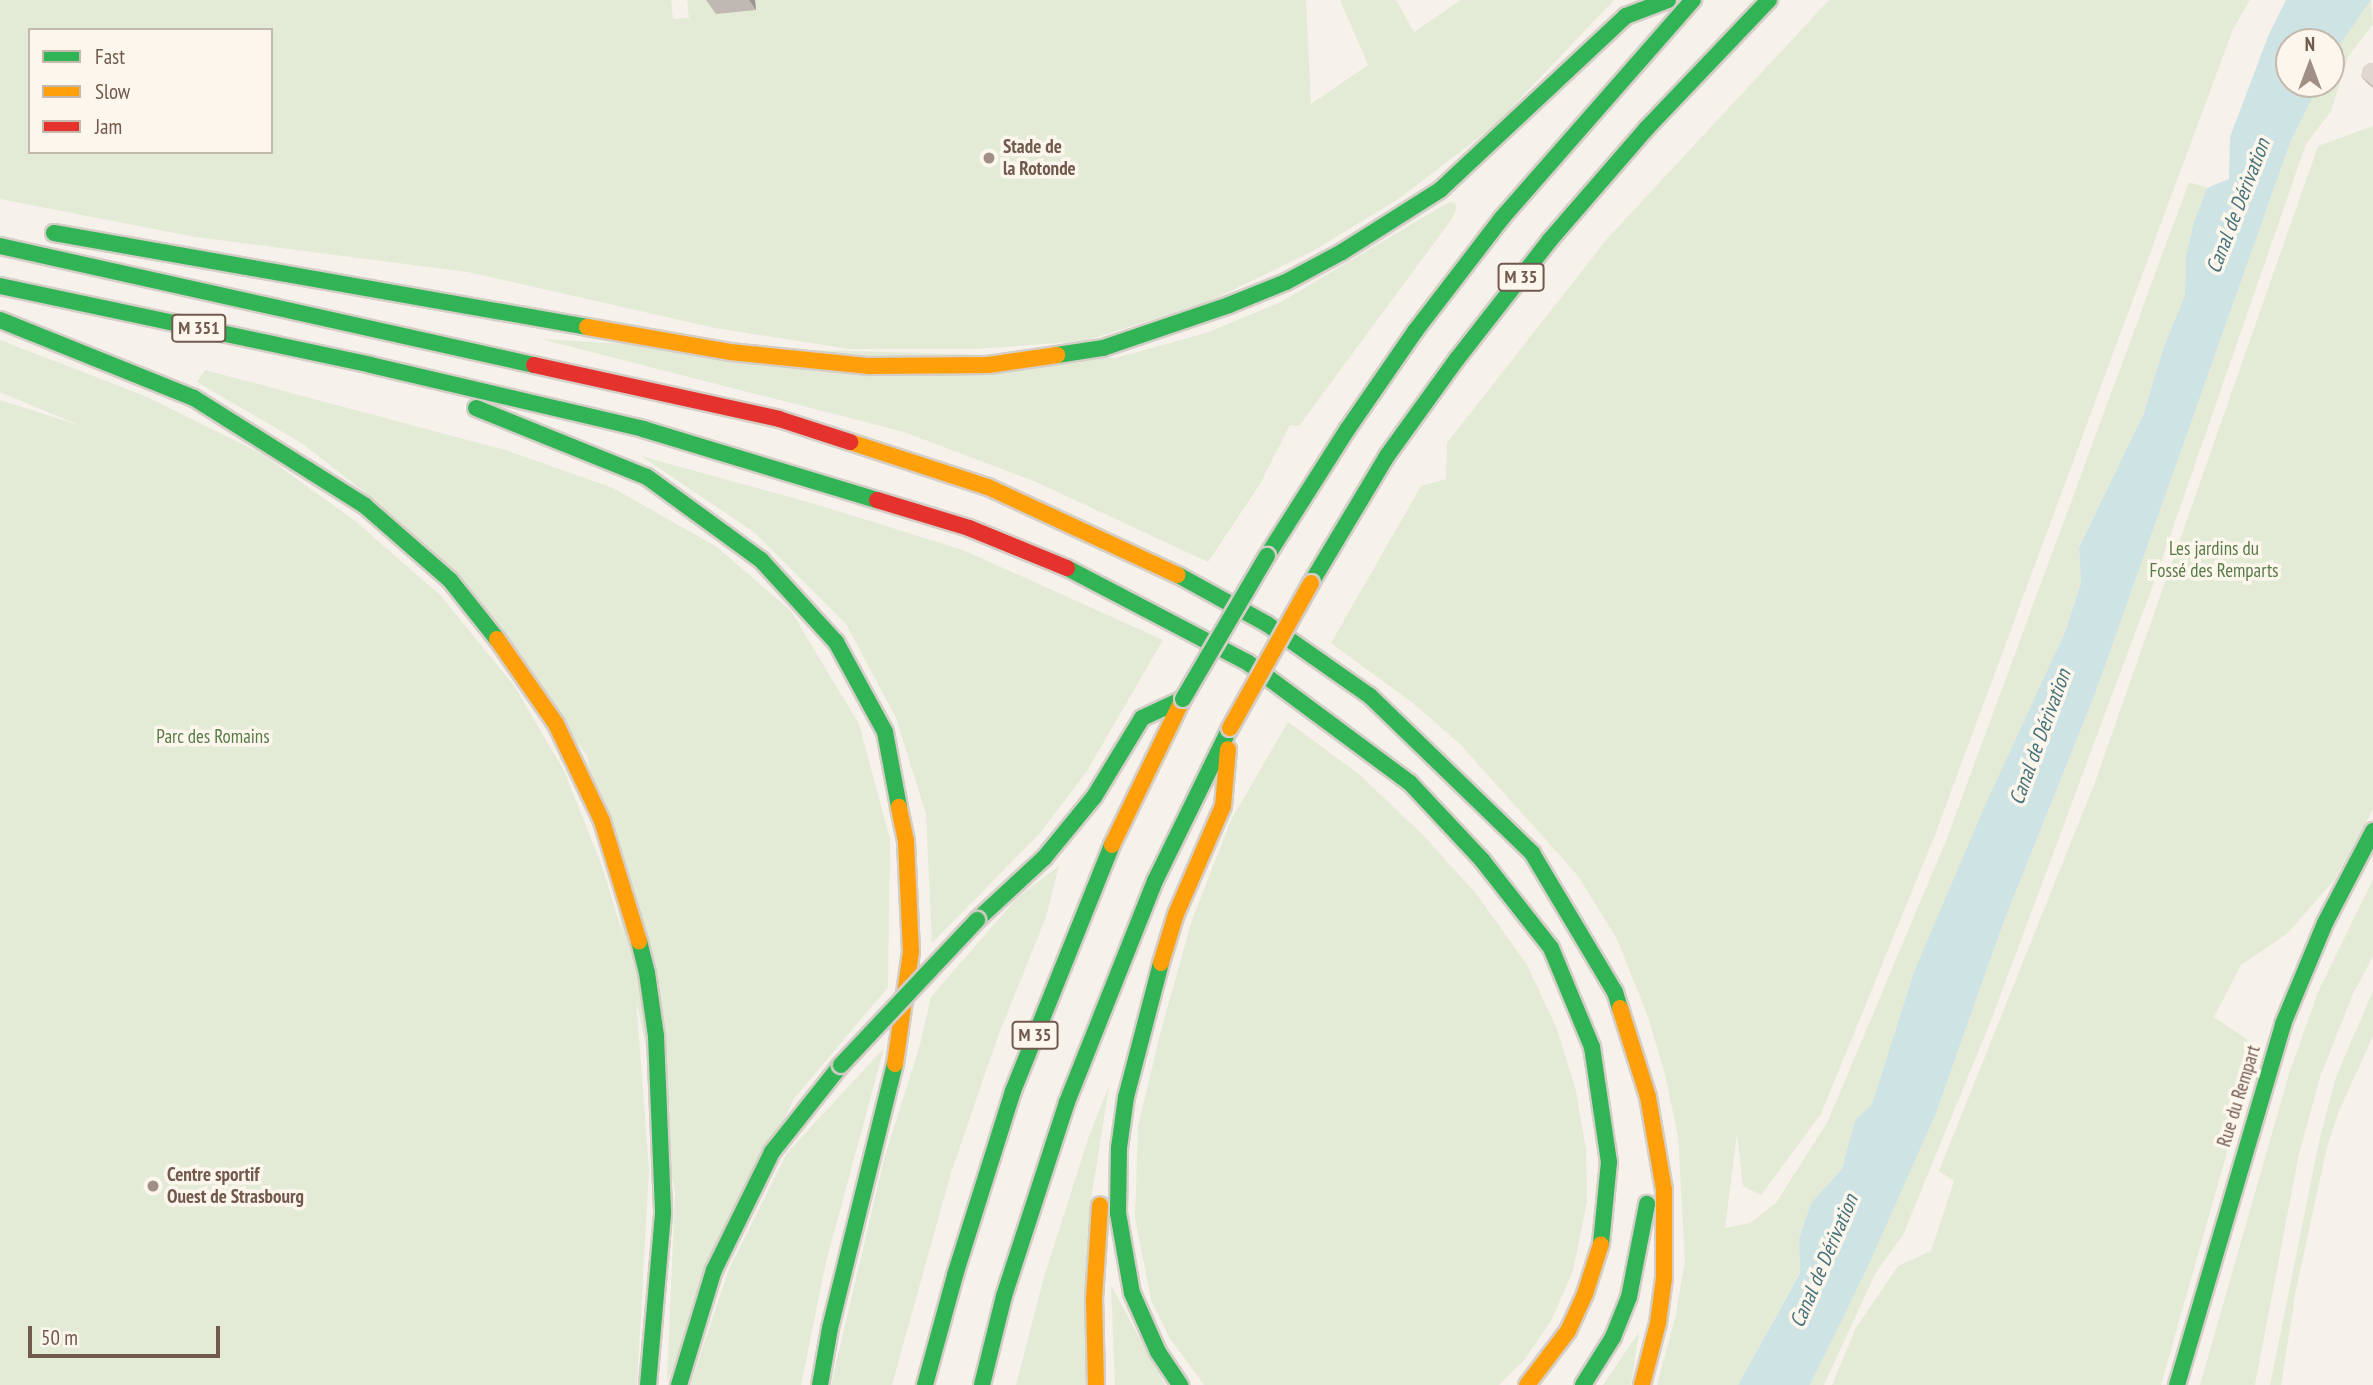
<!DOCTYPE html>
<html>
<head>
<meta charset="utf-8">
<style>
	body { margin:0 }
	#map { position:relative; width:2373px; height:1385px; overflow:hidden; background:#f6f1ea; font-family:"PT Sans Narrow",sans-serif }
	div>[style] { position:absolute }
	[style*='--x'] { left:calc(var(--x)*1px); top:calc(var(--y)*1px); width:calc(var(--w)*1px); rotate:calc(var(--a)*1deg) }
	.green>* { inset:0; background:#e3ebd6 }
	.water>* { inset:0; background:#cde3e4 }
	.roads { filter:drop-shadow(2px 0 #d4cec7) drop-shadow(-2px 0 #d4cec7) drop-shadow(0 2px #d4cec7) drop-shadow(0 -2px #d4cec7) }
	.fast>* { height:16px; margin:-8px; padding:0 8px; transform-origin:8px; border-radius:8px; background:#30b455 }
	.slow>* { height:16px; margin:-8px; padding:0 8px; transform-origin:8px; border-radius:8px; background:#ff9f0a }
	.jam>* { height:16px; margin:-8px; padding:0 8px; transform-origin:8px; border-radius:8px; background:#e5322d }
	.bridges { filter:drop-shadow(2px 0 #d4ccc7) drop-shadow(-2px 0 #d4ccc7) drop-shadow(0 2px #d4ccc7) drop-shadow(0 -2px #d4ccc7) }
	.fast-bridge>* { height:16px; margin:-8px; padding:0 8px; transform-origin:8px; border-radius:8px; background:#30b455 }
	.slow-bridge>* { height:16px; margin:-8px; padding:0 8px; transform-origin:8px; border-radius:8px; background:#ff9f0a }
	.wall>* { inset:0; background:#c0b9b3 }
	.shaded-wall>* { inset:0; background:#9c9692 }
	.building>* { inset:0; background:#dfd7d0 }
	.dots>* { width:19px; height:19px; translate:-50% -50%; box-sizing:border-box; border:4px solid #fdf6ec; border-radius:50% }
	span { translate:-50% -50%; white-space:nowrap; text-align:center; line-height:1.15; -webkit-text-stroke:7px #fdf6ec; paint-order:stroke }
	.shield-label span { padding:2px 5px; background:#fdf6ec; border:2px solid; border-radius:5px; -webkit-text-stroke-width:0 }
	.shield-label { font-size:18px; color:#715a4d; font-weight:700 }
	.poi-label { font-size:19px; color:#715a4d; font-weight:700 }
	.left { translate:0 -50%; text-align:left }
	.park-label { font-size:19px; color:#587b49 }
	.street-label { font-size:19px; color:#715a4d }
	.water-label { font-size:21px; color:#46737b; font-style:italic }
	.legend { position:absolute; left:28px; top:28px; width:245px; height:126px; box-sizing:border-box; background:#fdf6ec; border:2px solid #c5b8ac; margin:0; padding:9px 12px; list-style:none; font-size:21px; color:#715a4d }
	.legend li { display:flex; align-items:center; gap:14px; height:35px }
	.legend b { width:35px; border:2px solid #c5b8ac }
	.north { position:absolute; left:2275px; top:28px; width:70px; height:70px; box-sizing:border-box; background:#fdf6ec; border:2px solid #c5b8ac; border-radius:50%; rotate:0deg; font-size:19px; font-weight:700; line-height:28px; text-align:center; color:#715a4d }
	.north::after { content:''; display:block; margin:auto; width:24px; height:32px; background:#a08f84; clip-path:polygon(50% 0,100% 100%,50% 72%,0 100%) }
	.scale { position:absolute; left:28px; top:1326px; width:192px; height:32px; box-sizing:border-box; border:4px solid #715a4d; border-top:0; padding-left:9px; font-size:21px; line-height:24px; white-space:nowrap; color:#715a4d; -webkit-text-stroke:5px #fdf6ec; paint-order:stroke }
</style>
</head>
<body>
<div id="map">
	<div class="green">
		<div style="clip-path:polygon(evenodd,0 0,671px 0,673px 19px,689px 18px,687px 0,1306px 0,1311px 104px,1368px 65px,1340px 0,1396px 0,1414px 32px,1461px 0,1614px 0,1495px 125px,1400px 198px,1313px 251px,1212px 300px,1085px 341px,977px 349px,849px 349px,715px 328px,468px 272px,195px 237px,0 199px,0 0,30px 30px,271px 30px,271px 152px,30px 152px,30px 30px)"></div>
		<div style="clip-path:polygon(1829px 0,2250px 0,2233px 29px,1935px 835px,1821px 1114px,1761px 1195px,1743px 1186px,1737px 1133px,1725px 1228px,1750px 1223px,1776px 1203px,1828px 1121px,1947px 838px,2189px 182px,2207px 188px,2194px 222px,2186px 256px,2185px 295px,2163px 349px,2144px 413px,2079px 546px,2081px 582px,2066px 630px,1914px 972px,1872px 1104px,1855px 1120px,1842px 1169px,1811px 1203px,1799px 1239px,1800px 1272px,1738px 1385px,1657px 1385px,1676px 1314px,1685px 1260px,1678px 1137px,1665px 1074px,1647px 1014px,1617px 939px,1578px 876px,1460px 744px,1414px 704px,1331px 643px,1421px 486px,1446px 479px,1447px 443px,1607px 239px)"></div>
		<div style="clip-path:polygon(2371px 0,2373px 24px,2348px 57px,2331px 111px,2306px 144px,2157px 574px,1992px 1018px,1903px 1235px,1876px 1272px,1824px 1385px,1810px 1385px,1936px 1113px,2004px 921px,2095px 694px,2290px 143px,2319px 84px,2331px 84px,2331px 57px)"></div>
		<div style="clip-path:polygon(2373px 126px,2373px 809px,2335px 879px,2288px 933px,2241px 965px,2214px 1017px,2257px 1046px,2161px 1385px,1832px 1385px,1856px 1328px,1898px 1266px,1931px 1251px,1954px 1181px,1939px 1171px,2094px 785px,2318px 146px)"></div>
		<div style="clip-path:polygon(1449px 202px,1455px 203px,1456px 209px,1451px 220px,1299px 426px,1290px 425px,1260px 484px,1208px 562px,1034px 481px,904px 432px,541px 339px,660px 346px,1116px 358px,1206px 333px,1281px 302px)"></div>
		<div style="clip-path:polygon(0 340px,145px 396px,262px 454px,354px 520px,441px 596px,515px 687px,564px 771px,602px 866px,634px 971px,649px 1169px,637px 1385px,0 1385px,0 400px,81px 426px,0 392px)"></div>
		<div style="clip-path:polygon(205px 370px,505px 450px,613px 488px,717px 547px,791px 611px,859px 724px,890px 839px,888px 987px,793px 1100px,667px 1382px,675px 1192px,587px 755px,381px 505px,303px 444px,197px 382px)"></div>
		<div style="clip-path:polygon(641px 456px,815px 504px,963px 550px,1163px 640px,1087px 771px,1040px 833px,932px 943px,926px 814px,896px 718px,846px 624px,754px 532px)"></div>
		<div style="clip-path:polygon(1288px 722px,1360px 775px,1423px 835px,1478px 896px,1527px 965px,1557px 1029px,1576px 1091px,1586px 1150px,1587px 1202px,1573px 1271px,1552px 1319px,1525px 1359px,1499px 1385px,1204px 1385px,1169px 1337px,1151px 1300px,1135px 1218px,1138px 1127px,1160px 1034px,1192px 920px,1231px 820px)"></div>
		<div style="clip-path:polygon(1059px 866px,1046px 917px,997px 1039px,951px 1173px,892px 1385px,831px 1385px,884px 1159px,919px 1048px,931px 997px,1017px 898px)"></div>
		<div style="clip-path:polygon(2373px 879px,2373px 956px,2352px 996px,2320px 1077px,2299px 1154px,2255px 1385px,2200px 1385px,2289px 1074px,2318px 992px)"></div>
		<div style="clip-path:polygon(2373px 991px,2373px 1036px,2339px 1111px,2327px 1147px,2296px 1290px,2281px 1385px,2270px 1385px,2320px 1137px,2336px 1077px)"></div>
		<div style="clip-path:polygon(884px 1048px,826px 1262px,801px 1385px,690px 1385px,729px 1269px,787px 1153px)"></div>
		<div style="clip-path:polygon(1109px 1086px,1090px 1206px,1086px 1385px,1016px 1385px,1044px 1277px,1089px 1136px)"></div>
		<div style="clip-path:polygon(1111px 1285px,1165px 1385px,1115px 1385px)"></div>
		<div style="clip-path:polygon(1639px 1332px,1631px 1385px,1603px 1385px)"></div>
	</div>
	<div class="water">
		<div style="clip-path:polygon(2286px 0,2371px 0,2331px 57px,2331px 42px,2289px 42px,2289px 84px,2319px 84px,2290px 143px,2095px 694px,2004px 921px,1936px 1113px,1869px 1264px,1810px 1385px,1738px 1385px,1800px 1273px,1799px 1239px,1811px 1203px,1842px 1169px,1855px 1120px,1872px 1104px,1914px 972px,1984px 808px,2066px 630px,2081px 582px,2079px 547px,2144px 413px,2163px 349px,2185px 295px,2186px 256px,2194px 222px,2207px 188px,2229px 179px,2230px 137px,2269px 34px)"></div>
	</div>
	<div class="roads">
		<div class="fast">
			<div style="--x:54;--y:233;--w:541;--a:10"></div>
			<div style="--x:0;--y:246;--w:547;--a:12.56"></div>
			<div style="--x:0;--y:286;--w:379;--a:12"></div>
			<div style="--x:371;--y:365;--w:279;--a:13.2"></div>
			<div style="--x:643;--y:429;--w:245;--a:16.9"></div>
			<div style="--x:0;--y:320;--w:209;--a:21.9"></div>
			<div style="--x:194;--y:398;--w:201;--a:32.2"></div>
			<div style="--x:364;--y:505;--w:114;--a:41.1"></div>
			<div style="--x:450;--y:580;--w:75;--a:51.5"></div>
			<div style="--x:1057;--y:355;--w:47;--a:-8.7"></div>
			<div style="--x:1103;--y:348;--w:133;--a:-18.8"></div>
			<div style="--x:1229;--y:305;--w:61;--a:-22"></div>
			<div style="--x:1286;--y:282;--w:64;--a:-28.2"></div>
			<div style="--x:1342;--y:252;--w:116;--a:-32.3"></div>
			<div style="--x:1440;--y:190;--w:255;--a:-43.1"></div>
			<div style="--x:1626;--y:16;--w:45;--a:-20.9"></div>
			<div style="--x:476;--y:408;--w:184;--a:22"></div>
			<div style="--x:647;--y:477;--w:141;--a:36.1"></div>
			<div style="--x:761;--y:560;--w:111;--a:47.6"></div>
			<div style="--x:836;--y:642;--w:102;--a:61.4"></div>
			<div style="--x:885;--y:732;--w:76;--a:79.4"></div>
			<div style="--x:1267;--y:556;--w:149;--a:-57.6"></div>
			<div style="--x:1347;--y:430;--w:121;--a:-55.4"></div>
			<div style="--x:1416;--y:330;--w:141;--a:-52.5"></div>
			<div style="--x:1502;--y:218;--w:290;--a:-48.8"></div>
			<div style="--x:1067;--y:568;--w:203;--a:27.6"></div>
			<div style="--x:1247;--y:662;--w:203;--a:36.6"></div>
			<div style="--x:1410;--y:783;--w:105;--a:46.9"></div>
			<div style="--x:1482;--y:860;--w:112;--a:51.9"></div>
			<div style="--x:1551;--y:948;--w:107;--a:67.5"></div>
			<div style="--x:1592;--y:1047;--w:116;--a:81.6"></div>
			<div style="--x:1609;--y:1162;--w:82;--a:95.6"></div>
			<div style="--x:1178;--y:575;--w:102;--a:28.8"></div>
			<div style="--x:1267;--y:624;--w:126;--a:35"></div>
			<div style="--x:1370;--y:696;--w:226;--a:44.1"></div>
			<div style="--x:1532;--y:853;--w:162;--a:59.2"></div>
			<div style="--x:1615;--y:992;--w:17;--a:73"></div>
			<div style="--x:1311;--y:583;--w:148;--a:-59.1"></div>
			<div style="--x:1387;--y:456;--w:120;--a:-54.2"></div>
			<div style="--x:1457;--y:359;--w:151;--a:-52"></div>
			<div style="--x:1550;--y:240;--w:148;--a:-49.1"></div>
			<div style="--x:1647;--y:128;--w:177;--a:-46.4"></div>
			<div style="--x:977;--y:920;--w:91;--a:-42.8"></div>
			<div style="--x:1044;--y:858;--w:79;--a:-50.7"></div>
			<div style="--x:1094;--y:797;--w:92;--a:-58.7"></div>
			<div style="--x:1142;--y:718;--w:45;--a:-24.9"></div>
			<div style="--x:639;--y:941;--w:33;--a:76"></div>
			<div style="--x:647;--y:973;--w:64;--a:81.9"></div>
			<div style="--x:656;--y:1036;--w:178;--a:87.7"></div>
			<div style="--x:663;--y:1214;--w:172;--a:95"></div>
			<div style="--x:1161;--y:963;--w:138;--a:104.6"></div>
			<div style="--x:1126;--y:1097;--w:51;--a:97.8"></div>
			<div style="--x:1119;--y:1148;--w:65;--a:90.9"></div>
			<div style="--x:1118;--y:1213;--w:81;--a:80.1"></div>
			<div style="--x:1132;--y:1293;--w:64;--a:66.2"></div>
			<div style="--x:1158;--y:1352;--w:40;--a:56"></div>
			<div style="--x:679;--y:1385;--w:120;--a:-73.1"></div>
			<div style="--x:714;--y:1270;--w:131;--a:-63.8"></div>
			<div style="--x:772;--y:1152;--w:111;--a:-51.6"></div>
			<div style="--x:820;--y:1385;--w:58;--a:-80"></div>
			<div style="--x:830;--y:1328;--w:272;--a:-76.2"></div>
			<div style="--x:925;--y:1385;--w:114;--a:-74.7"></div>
			<div style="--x:955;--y:1275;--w:193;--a:-72.5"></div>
			<div style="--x:1013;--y:1091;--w:265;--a:-68.1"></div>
			<div style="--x:982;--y:1385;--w:92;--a:-76.1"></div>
			<div style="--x:1004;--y:1296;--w:204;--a:-72"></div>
			<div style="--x:1067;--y:1102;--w:238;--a:-68.3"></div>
			<div style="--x:1155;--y:881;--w:170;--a:-63.9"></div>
			<div style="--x:1583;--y:1385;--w:57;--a:-58"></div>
			<div style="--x:1613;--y:1337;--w:43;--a:-68.2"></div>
			<div style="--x:1629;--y:1297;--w:95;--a:-79"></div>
			<div style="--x:2177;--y:1385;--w:376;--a:-73.6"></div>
			<div style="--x:2283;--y:1024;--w:109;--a:-67.4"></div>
			<div style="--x:2325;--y:923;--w:104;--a:-62.4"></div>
		</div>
		<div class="slow">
			<div style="--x:587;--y:327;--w:145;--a:9.9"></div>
			<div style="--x:730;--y:352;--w:140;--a:5.8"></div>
			<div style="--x:869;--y:366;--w:119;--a:-0.5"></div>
			<div style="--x:988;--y:365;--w:70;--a:-8.2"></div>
			<div style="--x:850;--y:442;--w:145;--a:18.1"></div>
			<div style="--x:988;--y:487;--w:209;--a:24.9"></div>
			<div style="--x:497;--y:639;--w:103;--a:55.2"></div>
			<div style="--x:556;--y:724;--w:107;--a:64.6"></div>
			<div style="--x:602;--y:821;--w:126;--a:72.9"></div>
			<div style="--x:1112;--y:845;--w:162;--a:-64.1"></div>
			<div style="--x:1161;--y:963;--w:51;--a:-73"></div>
			<div style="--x:1176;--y:914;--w:118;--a:-66.5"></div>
			<div style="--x:1223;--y:806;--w:57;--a:-85"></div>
			<div style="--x:1620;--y:1008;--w:93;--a:72.5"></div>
			<div style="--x:1648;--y:1097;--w:94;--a:80.2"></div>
			<div style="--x:1664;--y:1190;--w:88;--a:90"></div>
			<div style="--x:1664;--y:1278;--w:45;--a:97.6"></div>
			<div style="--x:1658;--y:1323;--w:64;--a:104.5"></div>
			<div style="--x:895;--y:1064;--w:113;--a:-81.9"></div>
			<div style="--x:911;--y:952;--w:111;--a:-92.6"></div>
			<div style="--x:906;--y:841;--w:35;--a:-102"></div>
			<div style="--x:1096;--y:1385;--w:86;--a:-91.3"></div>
			<div style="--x:1094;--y:1299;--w:94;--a:-86.3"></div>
			<div style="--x:1527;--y:1385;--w:68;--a:-52.8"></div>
			<div style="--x:1568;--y:1331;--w:41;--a:-65.3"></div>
			<div style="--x:1585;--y:1294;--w:52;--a:-72.3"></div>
		</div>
		<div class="jam">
			<div style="--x:534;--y:365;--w:251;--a:12.4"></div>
			<div style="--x:779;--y:419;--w:75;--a:17.9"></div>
			<div style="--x:877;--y:500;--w:96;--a:16.9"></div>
			<div style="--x:969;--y:528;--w:106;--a:22.2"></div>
		</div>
	</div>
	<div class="bridges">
		<div class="fast-bridge">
			<div style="--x:1183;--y:699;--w:166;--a:-59.6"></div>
			<div style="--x:841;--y:1065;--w:199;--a:-46.8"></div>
		</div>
		<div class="slow-bridge">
			<div style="--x:1230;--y:728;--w:166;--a:-60.8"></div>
		</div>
	</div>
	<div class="wall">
		<div style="clip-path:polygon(706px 0,755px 0,756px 10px,716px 14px)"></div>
		<div style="clip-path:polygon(2373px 63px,2373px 88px,2366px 82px,2361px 76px)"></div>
	</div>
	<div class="shaded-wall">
		<div style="clip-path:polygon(749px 0,755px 0,756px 10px)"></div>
	</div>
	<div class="building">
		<div style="clip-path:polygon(2369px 63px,2373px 63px,2373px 86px,2361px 76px,2363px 67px)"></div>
	</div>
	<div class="dots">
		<div style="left:989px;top:158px;background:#a08f84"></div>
		<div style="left:153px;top:1186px;background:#a08f84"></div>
	</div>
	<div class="shield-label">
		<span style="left:1521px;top:277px">M 35</span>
		<span style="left:199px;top:328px">M 351</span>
		<span style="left:1035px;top:1035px">M 35</span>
	</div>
	<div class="poi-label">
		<span class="left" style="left:1003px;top:158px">Stade de<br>la Rotonde</span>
		<span class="left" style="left:167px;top:1186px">Centre sportif<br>Ouest de Strasbourg</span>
	</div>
	<div class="park-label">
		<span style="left:2214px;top:560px">Les jardins du<br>Fossé des Remparts</span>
		<span style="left:213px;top:737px">Parc des Romains</span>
	</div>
	<div class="street-label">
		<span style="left:2239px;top:1096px;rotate:-73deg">Rue du Rempart</span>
	</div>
	<div class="water-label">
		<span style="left:2238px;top:206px;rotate:-69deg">Canal de Dérivation</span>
		<span style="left:2040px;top:737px;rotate:-70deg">Canal de Dérivation</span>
		<span style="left:1824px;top:1261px;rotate:-67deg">Canal de Dérivation</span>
	</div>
	<ul class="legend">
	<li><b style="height:9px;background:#30b455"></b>Fast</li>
	<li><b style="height:9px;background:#ff9f0a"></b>Slow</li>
	<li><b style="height:9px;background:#e5322d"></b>Jam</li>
	</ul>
	<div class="north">N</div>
	<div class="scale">50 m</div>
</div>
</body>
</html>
